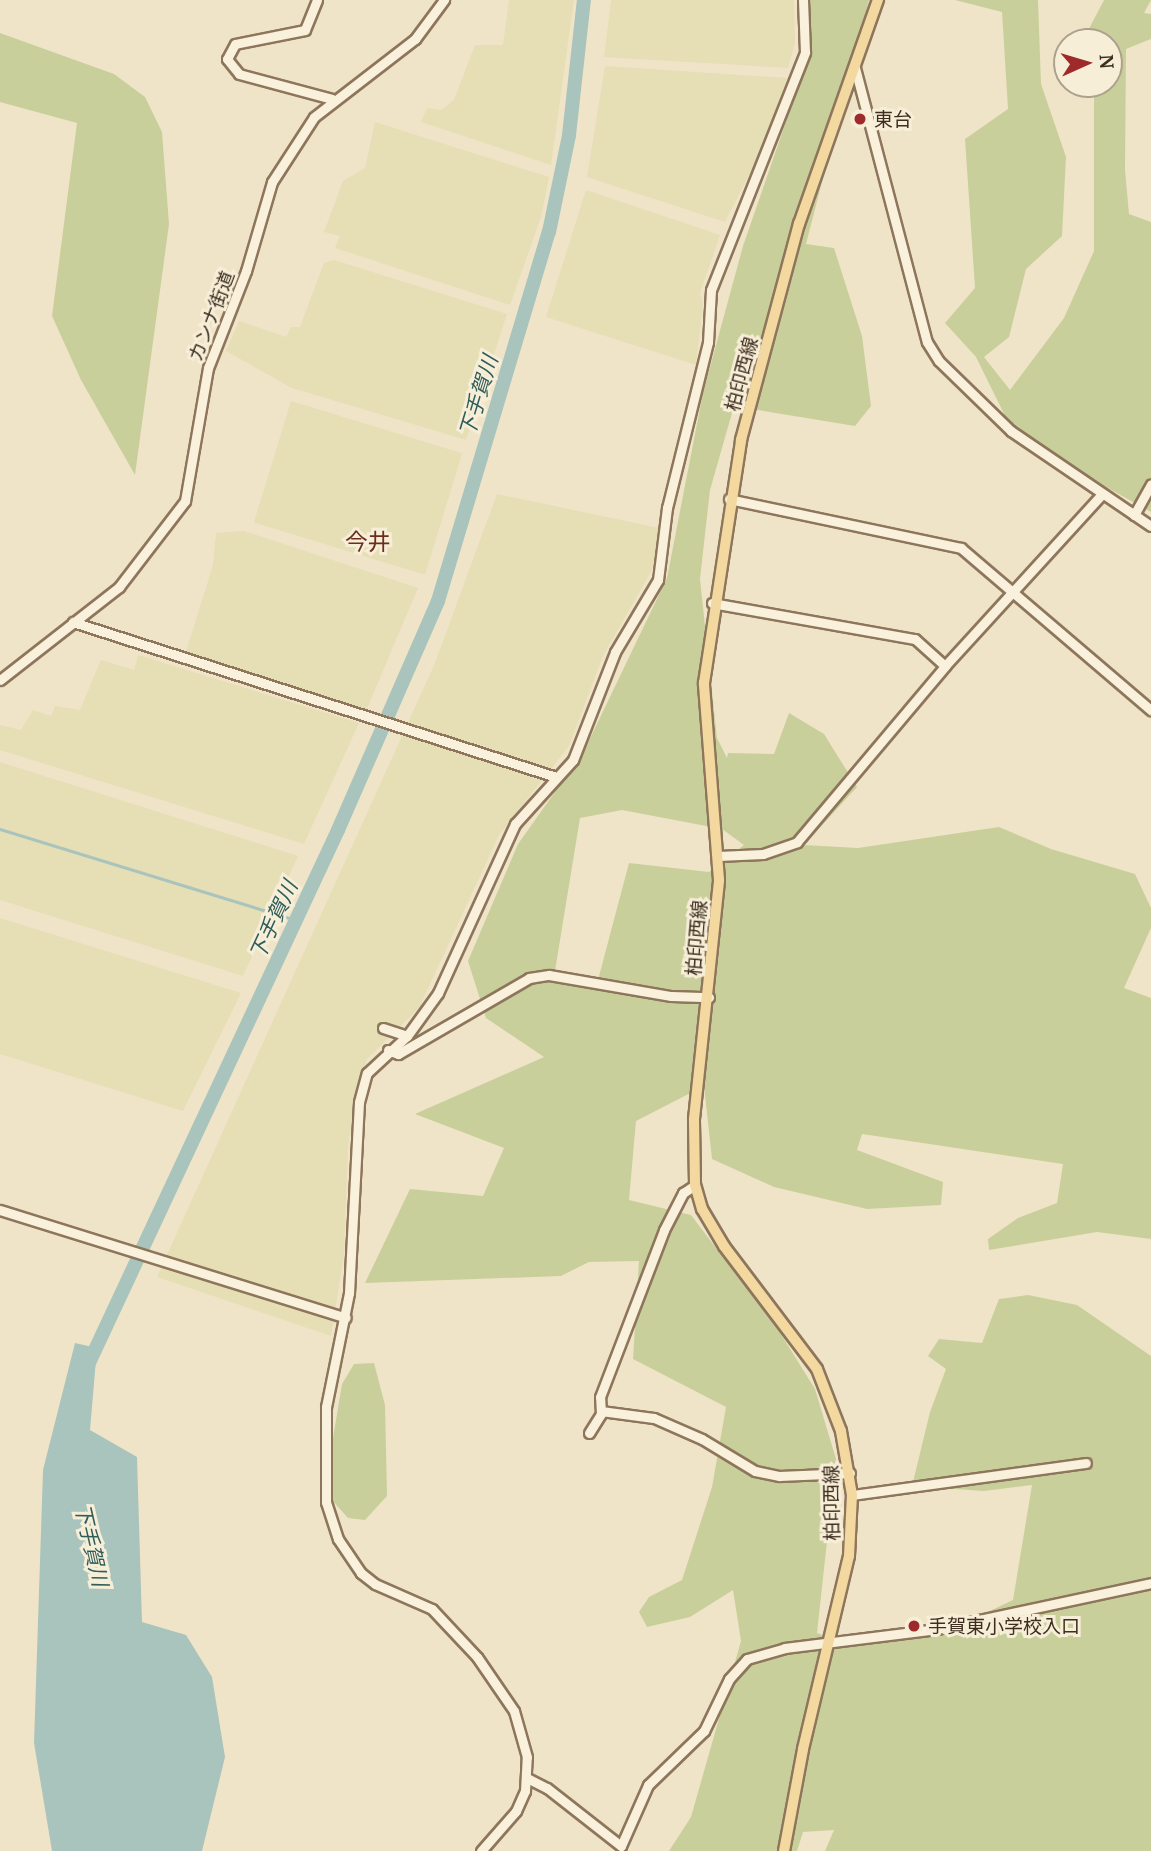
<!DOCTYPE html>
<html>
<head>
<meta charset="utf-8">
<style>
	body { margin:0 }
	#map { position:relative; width:1151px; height:1851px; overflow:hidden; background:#f0e4c8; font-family:"PT Serif","Noto Sans JP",serif }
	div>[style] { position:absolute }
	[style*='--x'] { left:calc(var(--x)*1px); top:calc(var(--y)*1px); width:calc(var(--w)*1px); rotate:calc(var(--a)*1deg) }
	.farmland>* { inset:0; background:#e6deb5; transform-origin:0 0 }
	.green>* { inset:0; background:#c9cf9b }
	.water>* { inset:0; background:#a9c4bc }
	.stream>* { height:2.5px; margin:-1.25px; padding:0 1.25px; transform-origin:1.25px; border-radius:1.25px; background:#a9c4bc }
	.river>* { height:14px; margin:-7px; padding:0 7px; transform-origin:7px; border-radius:7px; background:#a9c4bc }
	.roads { filter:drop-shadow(2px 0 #8d765c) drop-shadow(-2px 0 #8d765c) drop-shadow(0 2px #8d765c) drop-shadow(0 -2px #8d765c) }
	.minor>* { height:9px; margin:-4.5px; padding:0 4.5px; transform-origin:4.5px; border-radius:4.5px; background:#faf1dc }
	.major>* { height:10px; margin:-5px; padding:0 5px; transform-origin:5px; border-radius:5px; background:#f3d9a0 }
	.dots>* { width:19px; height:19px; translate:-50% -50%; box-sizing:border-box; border:4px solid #f7eed8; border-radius:50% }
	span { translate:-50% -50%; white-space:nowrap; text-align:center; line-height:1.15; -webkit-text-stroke:6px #f7eed8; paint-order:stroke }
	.poi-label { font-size:19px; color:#3d2e20 }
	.left { translate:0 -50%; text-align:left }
	.street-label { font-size:19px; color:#3d2e20 }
	.water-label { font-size:21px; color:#2f5d5a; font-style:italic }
	.quarter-label { font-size:23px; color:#6b2e1e }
	.north { position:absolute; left:1053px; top:28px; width:70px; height:70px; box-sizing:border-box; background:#f7eed8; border:2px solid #ada18e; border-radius:50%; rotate:86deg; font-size:19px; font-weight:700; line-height:28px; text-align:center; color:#3d2e20 }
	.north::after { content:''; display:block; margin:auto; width:24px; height:32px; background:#9e2a2b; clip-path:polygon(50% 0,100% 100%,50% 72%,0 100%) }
</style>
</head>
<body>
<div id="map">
	<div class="farmland">
		<div style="clip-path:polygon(509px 0,574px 0,551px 165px,421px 122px,427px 108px,441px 110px,454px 100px,475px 45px,503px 45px)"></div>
		<div style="clip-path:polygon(611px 0,794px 0,795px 43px,788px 68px,604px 57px)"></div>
		<div style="clip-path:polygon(605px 66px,787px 78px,761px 152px,725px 222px,587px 177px)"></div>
		<div style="clip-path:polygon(375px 122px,549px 177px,541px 217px,510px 305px,335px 248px,340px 236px,324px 232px,343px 181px,365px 168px)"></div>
		<div style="clip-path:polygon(586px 190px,720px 235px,700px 293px,703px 305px,696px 365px,546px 317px)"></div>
		<div style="clip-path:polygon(334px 260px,507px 314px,466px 440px,292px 388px,226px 351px,239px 321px,286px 337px,291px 327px,300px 327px,324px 263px)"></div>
		<div style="left:291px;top:401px;width:179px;height:127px;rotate:17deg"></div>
		<div style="clip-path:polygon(497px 494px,659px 528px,652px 570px,603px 656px,569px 746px,499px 835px,419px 1008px,367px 1059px,355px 1096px,348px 1147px,344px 1255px,331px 1336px,157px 1277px,435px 663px)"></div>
		<div style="clip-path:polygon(244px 531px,418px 588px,366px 711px,185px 655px,213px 565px,216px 533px)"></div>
		<div style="clip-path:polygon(138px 655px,359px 723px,304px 844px,0 750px,0 725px,21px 730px,33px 710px,51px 716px,55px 706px,80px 710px,101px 660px,134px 670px)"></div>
		<div style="clip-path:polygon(0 762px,298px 856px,243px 976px,0 900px)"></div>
		<div style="clip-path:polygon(0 918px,241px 993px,183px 1111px,0 1054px)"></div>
	</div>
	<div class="green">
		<div style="clip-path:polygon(evenodd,810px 0,869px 0,806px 244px,834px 248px,862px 336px,871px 406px,855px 426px,734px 406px,710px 490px,700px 579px,717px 738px,727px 758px,728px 753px,774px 754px,789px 713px,824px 734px,857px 787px,804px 845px,858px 848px,999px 827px,1051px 849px,1135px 874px,1151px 908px,1151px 928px,1124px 988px,1151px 998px,1151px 1239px,1097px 1232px,989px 1250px,988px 1239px,1018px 1218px,1057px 1203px,1063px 1164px,862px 1134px,857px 1150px,943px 1182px,941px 1205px,867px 1209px,774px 1187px,712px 1159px,704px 1086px,636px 1121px,629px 1200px,691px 1215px,779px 1331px,815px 1389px,836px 1459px,817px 1633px,848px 1644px,893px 1642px,958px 1626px,1013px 1600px,1032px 1485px,984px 1491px,912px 1486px,930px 1412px,946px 1369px,928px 1356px,939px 1339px,982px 1343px,999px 1299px,1028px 1295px,1077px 1305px,1151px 1356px,1151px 1851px,825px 1851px,834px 1830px,803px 1832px,797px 1851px,669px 1851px,691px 1817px,741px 1641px,733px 1590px,690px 1617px,647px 1627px,639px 1612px,649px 1597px,682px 1580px,712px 1487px,726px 1407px,633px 1359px,639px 1261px,589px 1262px,561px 1276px,365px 1283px,410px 1189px,483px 1196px,504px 1148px,415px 1114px,544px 1057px,486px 1018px,468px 961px,518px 844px,584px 751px,667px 578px,703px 393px,743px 246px,811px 49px,807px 26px,810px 0,622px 810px,722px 829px,744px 845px,709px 872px,629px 863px,598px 980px,554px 977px,580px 818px,622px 810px)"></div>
		<div style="clip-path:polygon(955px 0,1038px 0,1041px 84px,1066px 157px,1062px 236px,1026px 269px,1009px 337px,984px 357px,1010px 390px,1064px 318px,1094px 251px,1094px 84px,1109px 84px,1109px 42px,1082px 42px,1104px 0,1151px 0,1144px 13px,1151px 14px,1151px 39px,1126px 49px,1125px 170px,1129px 214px,1151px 222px,1151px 512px,1047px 454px,1008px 422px,976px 357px,945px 323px,975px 288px,965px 139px,1008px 109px,1002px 12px)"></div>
		<div style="clip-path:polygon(0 33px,114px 74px,145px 97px,162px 132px,169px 224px,135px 475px,81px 380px,52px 316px,77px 123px,0 102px)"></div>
		<div style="clip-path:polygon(374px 1363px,385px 1405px,387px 1496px,365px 1520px,348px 1518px,331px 1499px,331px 1450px,342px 1384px,354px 1364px)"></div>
	</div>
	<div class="water">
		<div style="clip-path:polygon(75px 1343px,97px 1348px,90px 1430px,137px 1457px,142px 1622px,186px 1635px,212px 1677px,225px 1757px,202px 1851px,52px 1851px,34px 1743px,43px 1470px)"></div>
	</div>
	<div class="stream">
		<div style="--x:0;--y:829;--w:307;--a:17.1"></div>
	</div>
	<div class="river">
		<div style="--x:88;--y:1365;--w:591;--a:-64.95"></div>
		<div style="--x:338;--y:830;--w:250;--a:-66.4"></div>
		<div style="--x:438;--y:601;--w:385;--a:-73.3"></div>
		<div style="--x:549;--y:232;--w:99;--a:-78.3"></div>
		<div style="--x:569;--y:135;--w:136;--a:-83.7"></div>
	</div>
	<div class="roads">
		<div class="minor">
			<div style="--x:317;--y:0;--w:32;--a:112"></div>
			<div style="--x:305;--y:30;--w:71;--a:168.7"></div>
			<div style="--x:235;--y:44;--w:17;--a:118"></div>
			<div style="--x:227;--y:59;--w:19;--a:51"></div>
			<div style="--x:239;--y:74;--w:96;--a:15"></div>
			<div style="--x:855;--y:68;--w:283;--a:75.3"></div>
			<div style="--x:927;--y:342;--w:22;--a:58"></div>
			<div style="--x:939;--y:361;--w:100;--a:44.2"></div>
			<div style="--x:1011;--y:431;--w:169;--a:34.2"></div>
			<div style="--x:729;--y:499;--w:237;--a:11.9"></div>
			<div style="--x:961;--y:548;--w:250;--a:40.5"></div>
			<div style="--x:1134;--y:515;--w:35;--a:-61"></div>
			<div style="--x:712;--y:603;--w:206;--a:10.1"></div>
			<div style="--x:915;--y:639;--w:40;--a:42"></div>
			<div style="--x:73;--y:622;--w:507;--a:17.79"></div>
			<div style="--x:0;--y:680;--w:151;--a:-38"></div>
			<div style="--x:119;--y:587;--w:108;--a:-52.5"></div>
			<div style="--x:185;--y:501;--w:135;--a:-80.2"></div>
			<div style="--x:208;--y:368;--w:104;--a:-68.6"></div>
			<div style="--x:246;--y:271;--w:93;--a:-73.7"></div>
			<div style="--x:272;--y:182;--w:77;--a:-57.1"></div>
			<div style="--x:314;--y:117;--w:128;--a:-37.7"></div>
			<div style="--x:415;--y:39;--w:49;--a:-53.4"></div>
			<div style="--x:718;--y:856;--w:45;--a:-2.5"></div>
			<div style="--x:763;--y:854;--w:36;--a:-19"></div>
			<div style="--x:797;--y:842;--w:230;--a:-49.9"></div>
			<div style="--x:945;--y:666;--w:233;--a:-47.6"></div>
			<div style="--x:383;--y:1028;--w:25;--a:18"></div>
			<div style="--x:388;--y:1050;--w:11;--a:22"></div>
			<div style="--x:398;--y:1054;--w:151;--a:-30.1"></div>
			<div style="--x:529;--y:978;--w:20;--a:-9"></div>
			<div style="--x:549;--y:975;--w:124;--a:9.8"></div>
			<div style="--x:671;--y:996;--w:38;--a:2"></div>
			<div style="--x:0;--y:1210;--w:362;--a:17.3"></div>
			<div style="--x:601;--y:1411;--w:53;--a:7.5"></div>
			<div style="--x:654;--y:1418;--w:52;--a:23.6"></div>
			<div style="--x:702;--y:1439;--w:62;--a:31.1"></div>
			<div style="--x:755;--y:1471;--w:25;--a:12"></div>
			<div style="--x:779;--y:1476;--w:71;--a:-2.4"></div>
			<div style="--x:589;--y:1433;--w:22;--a:-58"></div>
			<div style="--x:601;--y:1414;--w:17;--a:-93"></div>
			<div style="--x:600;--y:1397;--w:179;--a:-69"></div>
			<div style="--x:664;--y:1230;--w:42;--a:-62.8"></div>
			<div style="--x:683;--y:1193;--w:14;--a:-34"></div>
			<div style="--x:852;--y:1495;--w:236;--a:-7.8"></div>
			<div style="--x:527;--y:1778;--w:22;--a:27"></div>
			<div style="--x:547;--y:1788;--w:94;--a:38.1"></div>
			<div style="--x:621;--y:1846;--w:67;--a:-66.1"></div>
			<div style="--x:648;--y:1785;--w:78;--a:-44"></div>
			<div style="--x:704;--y:1731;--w:58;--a:-64.3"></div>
			<div style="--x:729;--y:1679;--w:27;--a:-48"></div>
			<div style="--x:747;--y:1659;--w:40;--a:-16"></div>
			<div style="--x:785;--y:1648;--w:153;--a:-7.1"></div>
			<div style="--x:937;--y:1629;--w:219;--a:-12.1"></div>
			<div style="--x:481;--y:1851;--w:53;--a:-48.8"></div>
			<div style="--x:516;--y:1811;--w:22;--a:-66"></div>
			<div style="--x:525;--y:1791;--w:34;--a:-87"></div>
			<div style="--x:527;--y:1757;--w:48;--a:-105.8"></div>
			<div style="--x:514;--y:1711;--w:65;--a:-124.4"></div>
			<div style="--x:477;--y:1657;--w:66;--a:-133.2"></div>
			<div style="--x:432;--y:1609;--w:62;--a:-156.3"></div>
			<div style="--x:375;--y:1584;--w:18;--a:-142"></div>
			<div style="--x:361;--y:1573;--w:41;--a:-124.1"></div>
			<div style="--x:338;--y:1539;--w:39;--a:-108"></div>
			<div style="--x:326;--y:1502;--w:95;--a:-90"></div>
			<div style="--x:326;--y:1407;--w:116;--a:-78.6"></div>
			<div style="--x:349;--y:1293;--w:191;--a:-87"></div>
			<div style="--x:359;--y:1102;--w:30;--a:-75"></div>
			<div style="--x:367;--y:1073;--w:54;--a:-42.8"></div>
			<div style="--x:407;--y:1036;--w:53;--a:-54.2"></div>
			<div style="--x:438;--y:993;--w:186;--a:-65.5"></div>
			<div style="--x:515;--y:824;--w:86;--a:-47.8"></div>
			<div style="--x:573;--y:760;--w:116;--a:-68.7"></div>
			<div style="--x:615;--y:652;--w:84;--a:-59.2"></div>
			<div style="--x:658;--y:580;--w:73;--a:-82.9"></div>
			<div style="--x:667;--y:508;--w:171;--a:-76.1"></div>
			<div style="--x:708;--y:342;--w:52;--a:-86.7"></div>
			<div style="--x:711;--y:290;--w:256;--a:-68.4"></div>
			<div style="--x:805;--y:52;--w:52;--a:-92.2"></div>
		</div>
		<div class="major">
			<div style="--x:784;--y:1851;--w:104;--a:-79.4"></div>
			<div style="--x:803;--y:1749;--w:198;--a:-76.6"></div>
			<div style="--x:849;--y:1556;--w:61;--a:-87.2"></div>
			<div style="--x:852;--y:1495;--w:65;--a:-99.8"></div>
			<div style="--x:841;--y:1431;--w:66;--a:-111.2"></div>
			<div style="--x:817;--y:1369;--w:154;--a:-127.1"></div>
			<div style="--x:724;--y:1246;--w:43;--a:-120.7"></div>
			<div style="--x:702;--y:1209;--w:25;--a:-106"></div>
			<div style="--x:695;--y:1185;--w:66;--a:-90.9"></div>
			<div style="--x:694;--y:1119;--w:240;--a:-84"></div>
			<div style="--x:719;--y:880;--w:198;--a:-94.4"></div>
			<div style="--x:704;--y:683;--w:246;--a:-81.3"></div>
			<div style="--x:741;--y:440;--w:224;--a:-75"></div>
			<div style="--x:799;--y:224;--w:238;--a:-70.6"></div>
		</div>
	</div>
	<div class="dots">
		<div style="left:860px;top:119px;background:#9e2a2b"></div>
		<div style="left:914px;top:1626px;background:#9e2a2b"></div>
	</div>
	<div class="poi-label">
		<span class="left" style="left:874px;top:119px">東台</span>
		<span class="left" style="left:928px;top:1626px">手賀東小学校入口</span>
	</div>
	<div class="street-label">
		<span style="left:211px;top:316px;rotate:-69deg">カンナ街道</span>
		<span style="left:741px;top:374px;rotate:-75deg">柏印西線</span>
		<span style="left:696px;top:938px;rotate:-85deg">柏印西線</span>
		<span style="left:831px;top:1503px;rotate:-91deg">柏印西線</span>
	</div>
	<div class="water-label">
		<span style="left:478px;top:396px;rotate:-73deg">下手賀川</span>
		<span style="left:273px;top:920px;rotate:-65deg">下手賀川</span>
		<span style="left:92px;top:1545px;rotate:77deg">下手賀川</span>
	</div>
	<div class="quarter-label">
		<span style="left:368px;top:542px">今井</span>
	</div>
	<div class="north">N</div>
</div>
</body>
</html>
